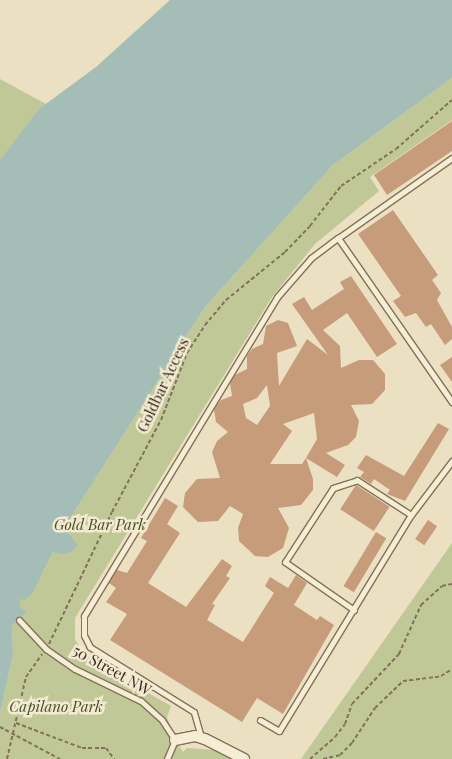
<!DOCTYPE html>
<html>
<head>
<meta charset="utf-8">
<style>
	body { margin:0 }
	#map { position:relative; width:452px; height:759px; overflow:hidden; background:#ebe0c2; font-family:"Playfair Display",serif }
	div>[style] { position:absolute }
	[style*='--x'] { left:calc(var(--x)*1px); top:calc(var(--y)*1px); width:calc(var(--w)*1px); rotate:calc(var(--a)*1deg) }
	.green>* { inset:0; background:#c1c897 }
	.water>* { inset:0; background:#a4beb7 }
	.building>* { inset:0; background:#c69c7a; transform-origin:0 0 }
	.path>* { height:2px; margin-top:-1px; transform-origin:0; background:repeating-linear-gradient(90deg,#83715a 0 4px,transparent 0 6.5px) }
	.roads { filter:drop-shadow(1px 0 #83715a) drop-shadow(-1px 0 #83715a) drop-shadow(0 1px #83715a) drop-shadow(0 -1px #83715a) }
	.lane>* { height:5px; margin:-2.5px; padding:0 2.5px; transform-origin:2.5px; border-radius:2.5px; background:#f6edd5 }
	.street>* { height:10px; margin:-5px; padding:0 5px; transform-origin:5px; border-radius:5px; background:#f6edd5 }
	.path-bridge>* { height:2px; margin-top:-1px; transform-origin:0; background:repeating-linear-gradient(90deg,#83715a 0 4px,transparent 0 6.5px) }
	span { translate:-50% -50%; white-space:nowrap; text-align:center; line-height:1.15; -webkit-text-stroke:5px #f3ead1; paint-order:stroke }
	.street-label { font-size:15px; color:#34291e }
	.park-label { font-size:15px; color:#434f26; font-style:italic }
</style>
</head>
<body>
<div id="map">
	<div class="green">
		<div style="clip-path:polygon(452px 78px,452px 120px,370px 177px,379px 191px,315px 244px,272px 297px,75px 618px,75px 639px,81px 650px,94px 662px,171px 706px,167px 717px,175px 740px,183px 752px,187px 748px,216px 750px,232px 759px,0 759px,0 713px,13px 655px,12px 626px,26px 612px,20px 607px,20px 597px,40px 578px,53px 552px,77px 545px,64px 528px,205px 307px,333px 165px)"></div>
		<div style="clip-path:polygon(0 79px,46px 104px,0 160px)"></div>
		<div style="clip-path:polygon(452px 543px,452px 759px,301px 759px)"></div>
	</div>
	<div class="water">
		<div style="clip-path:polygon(170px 0,452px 0,452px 78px,333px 165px,205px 307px,64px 528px,78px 545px,71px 552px,62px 554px,53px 552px,32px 594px,24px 601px,20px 598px,20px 607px,27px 612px,12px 626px,13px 655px,0 713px,0 160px,39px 109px,96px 67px)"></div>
	</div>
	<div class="building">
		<div style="clip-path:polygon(452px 121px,452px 151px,387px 195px,374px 175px)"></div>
		<div style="clip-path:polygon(393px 210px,438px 275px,432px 280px,441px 293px,437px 300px,452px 327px,452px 339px,445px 345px,431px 324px,426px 327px,416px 313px,405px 317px,393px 301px,401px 296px,358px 234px)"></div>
		<div style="clip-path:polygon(evenodd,351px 276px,397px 344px,377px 357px,347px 313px,323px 330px,340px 346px,341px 368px,359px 360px,373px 360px,385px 374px,385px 390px,372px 404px,351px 405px,359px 421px,356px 437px,348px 445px,326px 453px,345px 465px,337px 477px,306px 458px,317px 439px,314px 413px,283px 424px,292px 431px,270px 464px,302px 464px,306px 458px,313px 479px,313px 490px,301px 505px,278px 508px,289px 528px,283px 548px,268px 557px,255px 556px,239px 541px,238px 528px,243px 514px,230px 506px,218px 521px,198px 522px,183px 507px,185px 493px,197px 479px,220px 478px,212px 452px,217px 441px,228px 432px,216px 422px,214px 409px,221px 400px,232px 396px,230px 383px,235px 375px,247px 369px,247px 356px,252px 349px,263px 344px,266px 326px,278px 320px,288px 323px,297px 346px,277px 353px,279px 386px,307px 339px,328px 355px,292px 304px,304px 297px,312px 310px,344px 289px,340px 282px,351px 276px,267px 385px,270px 406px,257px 425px,246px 418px,243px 404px,257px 398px,267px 385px)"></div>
		<div style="clip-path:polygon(452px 357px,452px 382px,440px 365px)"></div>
		<div style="clip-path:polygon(438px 423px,449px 429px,405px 501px,387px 494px,390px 490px,374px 479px,371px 484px,360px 477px,364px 472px,357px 468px,366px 455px,404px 476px)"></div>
		<div style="left:356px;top:485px;width:40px;height:29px;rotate:33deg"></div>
		<div style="clip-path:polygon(165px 498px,178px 506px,167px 524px,180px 533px,148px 583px,186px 607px,222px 559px,232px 566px,226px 576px,230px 578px,212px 604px,215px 605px,207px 620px,243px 642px,274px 593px,265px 586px,270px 577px,288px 588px,296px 575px,307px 583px,294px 605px,317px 620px,320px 616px,334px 625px,283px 714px,257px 698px,242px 722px,110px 640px,127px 614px,106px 602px,116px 588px,109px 583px,117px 570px,127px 573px,147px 541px,141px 538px)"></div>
		<div style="left:428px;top:520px;width:11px;height:23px;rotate:34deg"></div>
		<div style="left:376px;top:532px;width:12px;height:63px;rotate:31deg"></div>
	</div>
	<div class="path">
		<div style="--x:49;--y:644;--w:146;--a:-64.5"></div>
		<div style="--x:112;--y:512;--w:104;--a:-62"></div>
		<div style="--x:161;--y:420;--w:72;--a:-68.8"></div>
		<div style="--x:187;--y:353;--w:33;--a:-57"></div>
		<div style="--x:205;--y:325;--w:33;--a:-50"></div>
		<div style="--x:226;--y:300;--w:76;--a:-39.1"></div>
		<div style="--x:285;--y:252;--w:36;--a:-46"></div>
		<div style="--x:310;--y:226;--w:51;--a:-52.2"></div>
		<div style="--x:341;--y:186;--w:66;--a:-33.9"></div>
		<div style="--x:396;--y:149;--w:74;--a:-41.2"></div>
		<div style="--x:16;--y:723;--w:71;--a:20.7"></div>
		<div style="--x:82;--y:748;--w:24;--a:0"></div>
		<div style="--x:106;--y:748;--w:14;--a:54"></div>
		<div style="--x:7;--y:759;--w:84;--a:-77"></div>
		<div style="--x:26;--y:677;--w:28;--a:-55"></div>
		<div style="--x:310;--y:759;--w:33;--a:-41"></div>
		<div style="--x:335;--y:737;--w:16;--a:-52"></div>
		<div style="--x:345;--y:724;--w:21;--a:-71"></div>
		<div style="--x:352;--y:704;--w:69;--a:-46.8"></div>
		<div style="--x:399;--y:654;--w:54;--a:-65.8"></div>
		<div style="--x:421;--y:605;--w:28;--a:-42"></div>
		<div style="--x:442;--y:586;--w:10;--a:-11"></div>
		<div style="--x:323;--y:759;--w:17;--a:-13"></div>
		<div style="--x:340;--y:755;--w:17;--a:-45"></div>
		<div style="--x:352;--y:743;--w:42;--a:-56.7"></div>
		<div style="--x:375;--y:708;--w:39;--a:-44"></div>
		<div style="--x:403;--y:681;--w:38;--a:-7"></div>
		<div style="--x:441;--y:676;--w:13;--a:-32"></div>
	</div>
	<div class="roads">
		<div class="lane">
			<div style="--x:338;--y:238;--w:139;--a:-35.1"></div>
			<div style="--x:354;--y:610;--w:84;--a:-145.2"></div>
			<div style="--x:285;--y:562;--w:88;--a:-57"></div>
			<div style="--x:333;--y:488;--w:25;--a:-18"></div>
			<div style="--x:357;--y:480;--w:64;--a:32.9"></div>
			<div style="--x:19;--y:620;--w:40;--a:47"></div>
			<div style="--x:46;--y:649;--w:35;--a:35"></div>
			<div style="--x:75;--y:669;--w:73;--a:25.9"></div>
			<div style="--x:141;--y:701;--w:28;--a:42"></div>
			<div style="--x:162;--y:720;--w:24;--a:57"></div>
			<div style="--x:175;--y:740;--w:21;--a:113"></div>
			<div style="--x:260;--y:720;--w:22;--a:30"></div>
			<div style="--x:279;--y:731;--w:253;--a:-58.6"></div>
			<div style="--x:411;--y:515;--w:68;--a:-52.8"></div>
			<div style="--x:201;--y:737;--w:26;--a:-106"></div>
			<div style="--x:194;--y:712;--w:123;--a:-148"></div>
			<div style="--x:90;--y:647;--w:13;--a:-117"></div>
			<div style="--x:84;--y:635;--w:19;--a:-90"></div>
			<div style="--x:84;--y:616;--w:373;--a:-58.8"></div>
			<div style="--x:277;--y:297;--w:52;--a:-48.9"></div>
			<div style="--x:311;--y:258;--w:34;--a:-37"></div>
			<div style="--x:338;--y:238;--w:200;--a:55.2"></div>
		</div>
		<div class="street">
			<div style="--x:175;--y:740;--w:20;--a:-11"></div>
			<div style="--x:195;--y:736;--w:10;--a:17"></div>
			<div style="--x:205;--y:739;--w:44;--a:27.1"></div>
		</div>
	</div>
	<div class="path-bridge">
		<div style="--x:0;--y:727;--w:68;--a:28.1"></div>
	</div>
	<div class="street-label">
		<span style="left:163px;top:385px;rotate:-65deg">Goldbar Access</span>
		<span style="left:112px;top:670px;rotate:29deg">50 Street NW</span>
	</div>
	<div class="park-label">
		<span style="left:100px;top:525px">Gold Bar Park</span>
		<span style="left:56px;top:707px">Capilano Park</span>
	</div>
</div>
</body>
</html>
